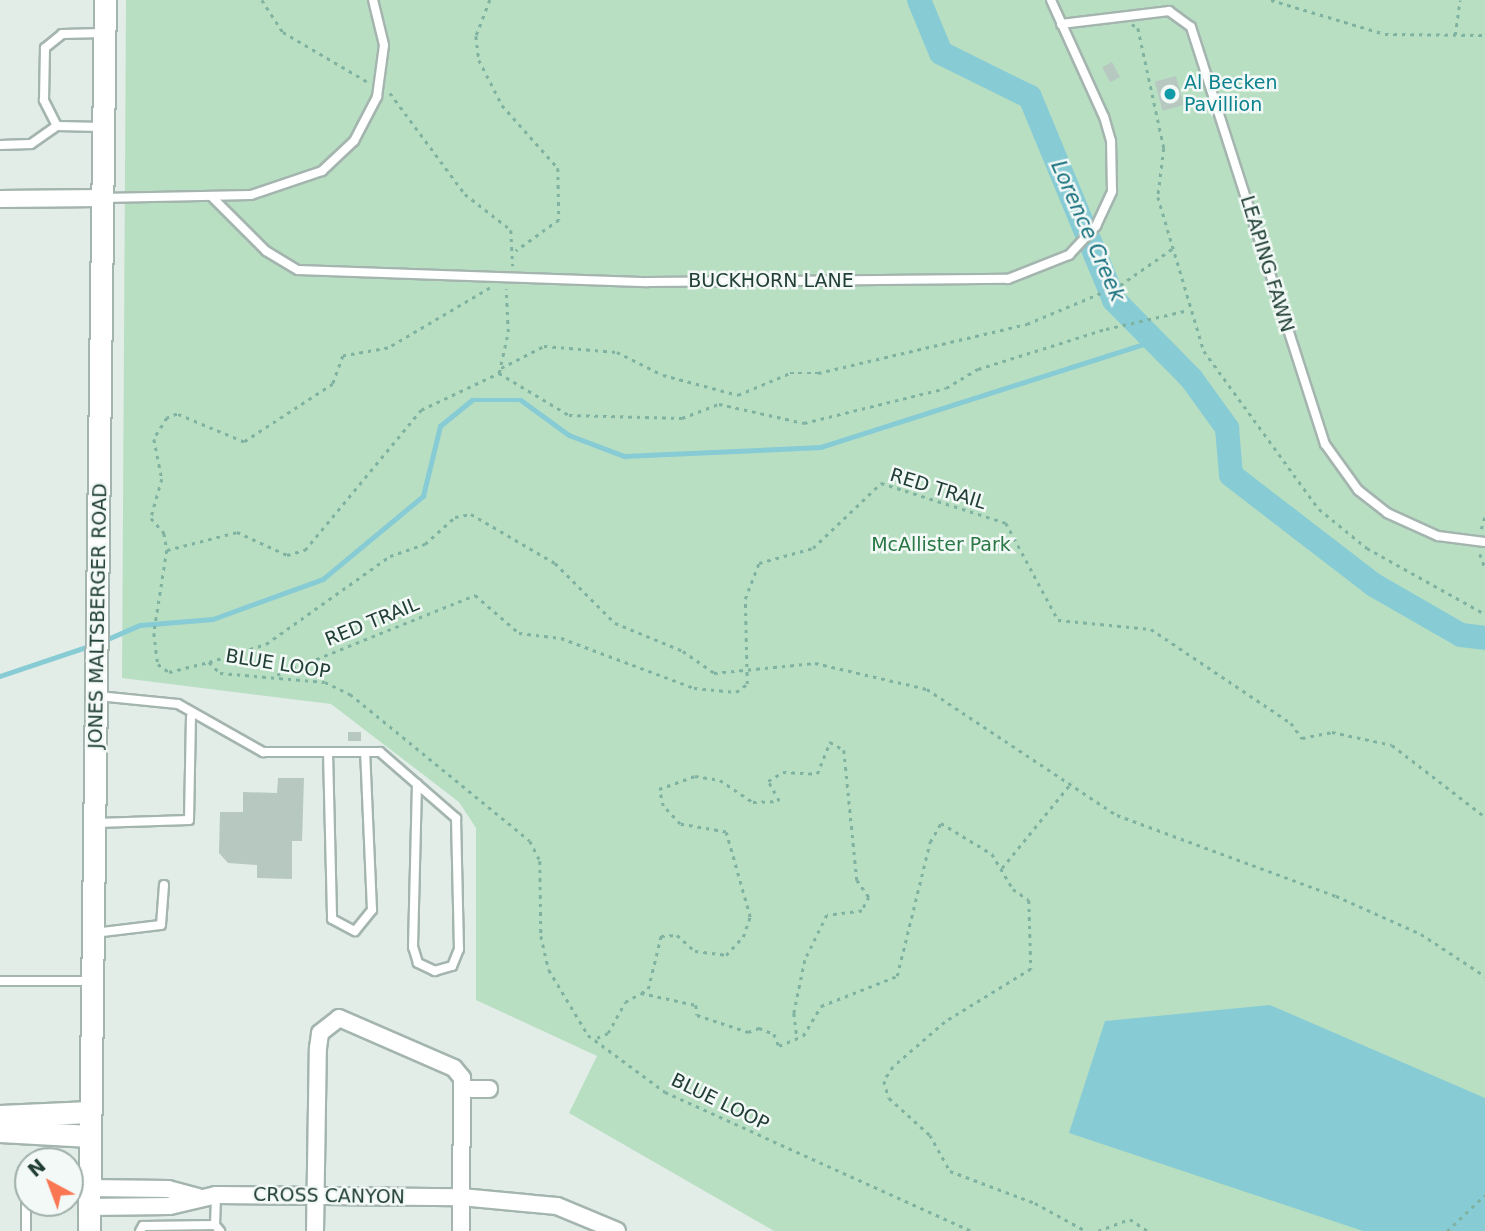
<!DOCTYPE html>
<html>
<head>
<meta charset="utf-8">
<style>
	body { margin:0 }
	#map { position:relative; width:1485px; height:1231px; overflow:hidden; background:#e2ede8; font-family:"DejaVu Sans",sans-serif }
	div>[style] { position:absolute }
	[style*='--x'] { left:calc(var(--x)*1px); top:calc(var(--y)*1px); width:calc(var(--w)*1px); rotate:calc(var(--a)*1deg) }
	.green>* { inset:0; background:#b9dfc3 }
	.water>* { inset:0; background:#87cbd5 }
	.stream>* { height:4.5px; margin:-2.25px; padding:0 2.25px; transform-origin:2.25px; border-radius:2.25px; background:#87cbd5 }
	.river>* { height:24px; margin:-12px; padding:0 12px; transform-origin:12px; border-radius:12px; background:#87cbd5 }
	.building>* { inset:0; background:#b7c8c1; transform-origin:0 0 }
	.path>* { height:2.5px; margin-top:-1.25px; transform-origin:0; background:repeating-linear-gradient(90deg,#80b2a1 0 3.5px,transparent 0 8.5px) }
	.roads { filter:drop-shadow(2px 0 #a4b5af) drop-shadow(-2px 0 #a4b5af) drop-shadow(0 2px #a4b5af) drop-shadow(0 -2px #a4b5af) }
	.service>* { height:8px; margin:-4px; padding:0 4px; transform-origin:4px; border-radius:4px; background:#fff }
	.minor>* { height:16px; margin:-8px; padding:0 8px; transform-origin:8px; border-radius:8px; background:#fff }
	.tertiary>* { height:21px; margin:-10.5px; padding:0 10.5px; transform-origin:10.5px; border-radius:10.5px; background:#fff }
	.secondary>* { height:21px; margin:-10.5px; padding:0 10.5px; transform-origin:10.5px; border-radius:10.5px; background:#fff }
	.dots>* { width:19px; height:19px; translate:-50% -50%; box-sizing:border-box; border:4px solid #f3f9f6; border-radius:50% }
	span { translate:-50% -50%; white-space:nowrap; text-align:center; line-height:1.15; -webkit-text-stroke:5px #f3f9f6; paint-order:stroke }
	.culture-label { font-size:19px; color:#0d838f }
	.left { translate:0 -50%; text-align:left }
	.street-label { font-size:19px; color:#213f36 }
	.park-label { font-size:19px; color:#297845 }
	.water-label { font-size:21px; color:#17707e; font-style:italic }
	.north { position:absolute; left:14px; top:1147px; width:70px; height:70px; box-sizing:border-box; background:#f3f9f6; border:2px solid #9fafa9; border-radius:50%; rotate:319deg; font-size:19px; font-weight:700; line-height:28px; text-align:center; color:#213f36 }
	.north::after { content:''; display:block; margin:auto; width:24px; height:32px; background:#f97853; clip-path:polygon(50% 0,100% 100%,50% 72%,0 100%) }
</style>
</head>
<body>
<div id="map">
	<div class="green">
		<div style="clip-path:polygon(126px 0,1485px 0,1485px 1231px,774px 1231px,569px 1113px,597px 1056px,476px 1000px,476px 828px,459px 802px,331px 704px,122px 678px)"></div>
	</div>
	<div class="water">
		<div style="clip-path:polygon(1270px 1005px,1485px 1098px,1485px 1231px,1363px 1231px,1069px 1133px,1105px 1021px)"></div>
	</div>
	<div class="stream">
		<div style="--x:103;--y:641;--w:40;--a:-23.4"></div>
		<div style="--x:140;--y:625;--w:73;--a:-4.7"></div>
		<div style="--x:213;--y:619;--w:117;--a:-20"></div>
		<div style="--x:323;--y:579;--w:130;--a:-39.7"></div>
		<div style="--x:423;--y:496;--w:72;--a:-76.3"></div>
		<div style="--x:440;--y:426;--w:41;--a:-39.1"></div>
		<div style="--x:472;--y:400;--w:49;--a:0"></div>
		<div style="--x:521;--y:400;--w:59;--a:36.1"></div>
		<div style="--x:569;--y:435;--w:59;--a:20.9"></div>
		<div style="--x:624;--y:456;--w:197;--a:-2.6"></div>
		<div style="--x:821;--y:447;--w:352;--a:-17.7"></div>
		<div style="--x:0;--y:676;--w:94;--a:-18.6"></div>
	</div>
	<div class="river">
		<div style="--x:919;--y:0;--w:57;--a:67.5"></div>
		<div style="--x:941;--y:53;--w:99;--a:26.3"></div>
		<div style="--x:1030;--y:97;--w:220;--a:67.5"></div>
		<div style="--x:1114;--y:300;--w:110;--a:45.4"></div>
		<div style="--x:1191;--y:378;--w:62;--a:54.2"></div>
		<div style="--x:1227;--y:428;--w:47;--a:85.1"></div>
		<div style="--x:1231;--y:475;--w:180;--a:37.6"></div>
		<div style="--x:1374;--y:585;--w:100;--a:29.9"></div>
		<div style="--x:1461;--y:635;--w:24;--a:7"></div>
	</div>
	<div class="building">
		<div style="left:1112px;top:62px;width:17px;height:11px;rotate:62deg"></div>
		<div style="left:1176px;top:76px;width:30px;height:22px;rotate:75deg"></div>
		<div style="left:348px;top:732px;width:13px;height:9px"></div>
		<div style="clip-path:polygon(278px 778px,304px 778px,302px 841px,292px 841px,292px 879px,257px 878px,257px 865px,228px 863px,219px 853px,220px 812px,243px 812px,243px 792px,277px 793px)"></div>
	</div>
	<div class="path">
		<div style="--x:262;--y:0;--w:38;--a:57"></div>
		<div style="--x:283;--y:32;--w:99;--a:30.5"></div>
		<div style="--x:490;--y:0;--w:39;--a:111"></div>
		<div style="--x:476;--y:36;--w:24;--a:83"></div>
		<div style="--x:479;--y:60;--w:51;--a:62.9"></div>
		<div style="--x:502;--y:105;--w:84;--a:48.4"></div>
		<div style="--x:558;--y:168;--w:52;--a:88.9"></div>
		<div style="--x:559;--y:220;--w:53;--a:144.2"></div>
		<div style="--x:1271;--y:0;--w:119;--a:16.6"></div>
		<div style="--x:1385;--y:34;--w:100;--a:0.6"></div>
		<div style="--x:1132;--y:24;--w:7;--a:34"></div>
		<div style="--x:1138;--y:28;--w:123;--a:77.8"></div>
		<div style="--x:1164;--y:148;--w:49;--a:97"></div>
		<div style="--x:1158;--y:197;--w:161;--a:73.4"></div>
		<div style="--x:1204;--y:351;--w:195;--a:54"></div>
		<div style="--x:1319;--y:509;--w:62;--a:39.1"></div>
		<div style="--x:1367;--y:548;--w:135;--a:29.2"></div>
		<div style="--x:1455;--y:35;--w:35;--a:-82"></div>
		<div style="--x:390;--y:93;--w:126;--a:53.4"></div>
		<div style="--x:465;--y:194;--w:58;--a:38"></div>
		<div style="--x:511;--y:230;--w:36;--a:87"></div>
		<div style="--x:490;--y:288;--w:118;--a:149.5"></div>
		<div style="--x:388;--y:348;--w:46;--a:169.9"></div>
		<div style="--x:343;--y:356;--w:30;--a:110"></div>
		<div style="--x:333;--y:384;--w:106;--a:146.9"></div>
		<div style="--x:244;--y:442;--w:73;--a:-157.3"></div>
		<div style="--x:177;--y:414;--w:11;--a:158"></div>
		<div style="--x:167;--y:418;--w:25;--a:122"></div>
		<div style="--x:154;--y:439;--w:41;--a:78.7"></div>
		<div style="--x:162;--y:479;--w:41;--a:105.8"></div>
		<div style="--x:151;--y:518;--w:20;--a:49"></div>
		<div style="--x:164;--y:533;--w:17;--a:80"></div>
		<div style="--x:167;--y:550;--w:84;--a:98.9"></div>
		<div style="--x:154;--y:633;--w:31;--a:83"></div>
		<div style="--x:158;--y:664;--w:14;--a:36"></div>
		<div style="--x:169;--y:672;--w:41;--a:-14"></div>
		<div style="--x:209;--y:662;--w:16;--a:45"></div>
		<div style="--x:220;--y:673;--w:105;--a:4.9"></div>
		<div style="--x:325;--y:682;--w:28;--a:26"></div>
		<div style="--x:350;--y:694;--w:232;--a:39.2"></div>
		<div style="--x:530;--y:841;--w:22;--a:63"></div>
		<div style="--x:540;--y:861;--w:75;--a:89.2"></div>
		<div style="--x:541;--y:936;--w:35;--a:77"></div>
		<div style="--x:549;--y:970;--w:76;--a:59"></div>
		<div style="--x:588;--y:1035;--w:96;--a:36.5"></div>
		<div style="--x:665;--y:1092;--w:337;--a:24.4"></div>
		<div style="--x:501;--y:368;--w:48;--a:-27.1"></div>
		<div style="--x:544;--y:346;--w:73;--a:4.7"></div>
		<div style="--x:617;--y:352;--w:51;--a:26.6"></div>
		<div style="--x:663;--y:375;--w:78;--a:14.9"></div>
		<div style="--x:738;--y:395;--w:56;--a:-22.9"></div>
		<div style="--x:790;--y:373;--w:28;--a:0"></div>
		<div style="--x:818;--y:373;--w:215;--a:-13.2"></div>
		<div style="--x:1027;--y:324;--w:101;--a:-22.8"></div>
		<div style="--x:1120;--y:285;--w:63;--a:-34.7"></div>
		<div style="--x:499;--y:373;--w:42;--a:-77.6"></div>
		<div style="--x:508;--y:332;--w:43;--a:-92.7"></div>
		<div style="--x:1481;--y:529;--w:14;--a:-73"></div>
		<div style="--x:167;--y:550;--w:72;--a:-14.4"></div>
		<div style="--x:237;--y:532;--w:55;--a:24.7"></div>
		<div style="--x:287;--y:555;--w:19;--a:-16"></div>
		<div style="--x:305;--y:550;--w:182;--a:-50.4"></div>
		<div style="--x:421;--y:410;--w:86;--a:-25.4"></div>
		<div style="--x:499;--y:373;--w:82;--a:31"></div>
		<div style="--x:569;--y:415;--w:113;--a:1.5"></div>
		<div style="--x:682;--y:418;--w:40;--a:-21"></div>
		<div style="--x:719;--y:404;--w:87;--a:12.6"></div>
		<div style="--x:804;--y:423;--w:146;--a:-13.8"></div>
		<div style="--x:946;--y:388;--w:37;--a:-31"></div>
		<div style="--x:978;--y:369;--w:134;--a:-17.4"></div>
		<div style="--x:1106;--y:329;--w:85;--a:-12.9"></div>
		<div style="--x:1480;--y:554;--w:15;--a:70"></div>
		<div style="--x:209;--y:662;--w:60;--a:-17.5"></div>
		<div style="--x:266;--y:644;--w:152;--a:-35.4"></div>
		<div style="--x:390;--y:556;--w:37;--a:-19"></div>
		<div style="--x:425;--y:544;--w:40;--a:-42"></div>
		<div style="--x:455;--y:517;--w:16;--a:-11"></div>
		<div style="--x:471;--y:514;--w:97;--a:30.3"></div>
		<div style="--x:555;--y:563;--w:85;--a:45"></div>
		<div style="--x:615;--y:623;--w:74;--a:22.4"></div>
		<div style="--x:683;--y:651;--w:38;--a:35"></div>
		<div style="--x:714;--y:673;--w:101;--a:-5.7"></div>
		<div style="--x:815;--y:663;--w:115;--a:13.1"></div>
		<div style="--x:927;--y:689;--w:228;--a:33.6"></div>
		<div style="--x:1117;--y:815;--w:233;--a:20.3"></div>
		<div style="--x:1336;--y:896;--w:93;--a:24.1"></div>
		<div style="--x:1421;--y:934;--w:77;--a:33.3"></div>
		<div style="--x:277;--y:675;--w:214;--a:-22"></div>
		<div style="--x:475;--y:595;--w:58;--a:40.8"></div>
		<div style="--x:519;--y:633;--w:42;--a:6.8"></div>
		<div style="--x:561;--y:638;--w:142;--a:20.6"></div>
		<div style="--x:694;--y:688;--w:42;--a:5.4"></div>
		<div style="--x:736;--y:692;--w:14;--a:-36"></div>
		<div style="--x:747;--y:684;--w:85;--a:-91.3"></div>
		<div style="--x:745;--y:599;--w:39;--a:-69"></div>
		<div style="--x:759;--y:563;--w:56;--a:-15.5"></div>
		<div style="--x:813;--y:548;--w:94;--a:-43.7"></div>
		<div style="--x:881;--y:483;--w:131;--a:17.7"></div>
		<div style="--x:1006;--y:523;--w:110;--a:61.8"></div>
		<div style="--x:1058;--y:620;--w:93;--a:5.5"></div>
		<div style="--x:1151;--y:629;--w:169;--a:33.9"></div>
		<div style="--x:1291;--y:723;--w:19;--a:54"></div>
		<div style="--x:1302;--y:738;--w:31;--a:-11"></div>
		<div style="--x:1332;--y:732;--w:61;--a:12.2"></div>
		<div style="--x:1392;--y:745;--w:118;--a:37.7"></div>
		<div style="--x:1002;--y:868;--w:111;--a:-50.9"></div>
		<div style="--x:641;--y:993;--w:8;--a:-30"></div>
		<div style="--x:648;--y:989;--w:55;--a:-76.2"></div>
		<div style="--x:661;--y:936;--w:16;--a:-4"></div>
		<div style="--x:677;--y:935;--w:24;--a:42"></div>
		<div style="--x:695;--y:951;--w:31;--a:7"></div>
		<div style="--x:726;--y:955;--w:25;--a:-47"></div>
		<div style="--x:743;--y:937;--w:21;--a:-71"></div>
		<div style="--x:750;--y:917;--w:88;--a:-105.8"></div>
		<div style="--x:726;--y:832;--w:47;--a:-170.1"></div>
		<div style="--x:680;--y:824;--w:25;--a:-133"></div>
		<div style="--x:663;--y:806;--w:17;--a:-103"></div>
		<div style="--x:659;--y:789;--w:38;--a:-20"></div>
		<div style="--x:695;--y:776;--w:25;--a:9"></div>
		<div style="--x:720;--y:780;--w:40;--a:34"></div>
		<div style="--x:753;--y:802;--w:26;--a:-2"></div>
		<div style="--x:779;--y:801;--w:23;--a:-119"></div>
		<div style="--x:768;--y:781;--w:17;--a:-31"></div>
		<div style="--x:783;--y:772;--w:34;--a:3"></div>
		<div style="--x:817;--y:774;--w:35;--a:-68"></div>
		<div style="--x:830;--y:742;--w:16;--a:30"></div>
		<div style="--x:844;--y:750;--w:131;--a:84.3"></div>
		<div style="--x:857;--y:880;--w:21;--a:55"></div>
		<div style="--x:869;--y:897;--w:16;--a:117"></div>
		<div style="--x:862;--y:911;--w:35;--a:173"></div>
		<div style="--x:827;--y:915;--w:50;--a:116.1"></div>
		<div style="--x:805;--y:960;--w:54;--a:101.7"></div>
		<div style="--x:794;--y:1013;--w:25;--a:83"></div>
		<div style="--x:597;--y:1038;--w:12;--a:-24"></div>
		<div style="--x:608;--y:1033;--w:35;--a:-61"></div>
		<div style="--x:625;--y:1002;--w:18;--a:-29"></div>
		<div style="--x:641;--y:993;--w:56;--a:12.3"></div>
		<div style="--x:696;--y:1005;--w:10;--a:84"></div>
		<div style="--x:697;--y:1015;--w:54;--a:18.4"></div>
		<div style="--x:748;--y:1032;--w:12;--a:-20"></div>
		<div style="--x:759;--y:1028;--w:16;--a:22"></div>
		<div style="--x:774;--y:1034;--w:13;--a:67"></div>
		<div style="--x:779;--y:1046;--w:26;--a:-23"></div>
		<div style="--x:803;--y:1036;--w:35;--a:-59"></div>
		<div style="--x:821;--y:1006;--w:82;--a:-21.5"></div>
		<div style="--x:897;--y:976;--w:138;--a:-76.2"></div>
		<div style="--x:930;--y:842;--w:22;--a:-60"></div>
		<div style="--x:941;--y:823;--w:60;--a:31.3"></div>
		<div style="--x:992;--y:854;--w:41;--a:59"></div>
		<div style="--x:1013;--y:889;--w:19;--a:35"></div>
		<div style="--x:1029;--y:900;--w:69;--a:88.3"></div>
		<div style="--x:1031;--y:969;--w:101;--a:148.4"></div>
		<div style="--x:945;--y:1022;--w:69;--a:139.1"></div>
		<div style="--x:893;--y:1067;--w:17;--a:123"></div>
		<div style="--x:884;--y:1081;--w:18;--a:74"></div>
		<div style="--x:889;--y:1098;--w:55;--a:42.1"></div>
		<div style="--x:930;--y:1135;--w:41;--a:60.9"></div>
		<div style="--x:950;--y:1171;--w:91;--a:20.6"></div>
		<div style="--x:1035;--y:1203;--w:58;--a:28.8"></div>
		<div style="--x:1098;--y:1231;--w:34;--a:-21"></div>
		<div style="--x:1130;--y:1219;--w:22;--a:34"></div>
		<div style="--x:1447;--y:1231;--w:52;--a:-43.5"></div>
	</div>
	<div class="roads">
		<div class="service">
			<div style="--x:1061;--y:24;--w:109;--a:-6.9"></div>
			<div style="--x:1169;--y:11;--w:27;--a:36"></div>
			<div style="--x:1191;--y:27;--w:438;--a:72.2"></div>
			<div style="--x:1325;--y:444;--w:57;--a:54.3"></div>
			<div style="--x:1358;--y:490;--w:37;--a:38"></div>
			<div style="--x:1387;--y:513;--w:56;--a:24.3"></div>
			<div style="--x:1438;--y:536;--w:47;--a:7.3"></div>
			<div style="--x:57;--y:126;--w:45;--a:1.3"></div>
			<div style="--x:0;--y:145;--w:31;--a:-2"></div>
			<div style="--x:31;--y:144;--w:32;--a:-35"></div>
			<div style="--x:57;--y:126;--w:29;--a:-117"></div>
			<div style="--x:44;--y:100;--w:52;--a:-88.9"></div>
			<div style="--x:45;--y:48;--w:22;--a:-39"></div>
			<div style="--x:62;--y:34;--w:41;--a:-1.4"></div>
			<div style="--x:102;--y:198;--w:149;--a:-1.2"></div>
			<div style="--x:251;--y:195;--w:75;--a:-18.7"></div>
			<div style="--x:322;--y:171;--w:44;--a:-43.2"></div>
			<div style="--x:354;--y:141;--w:50;--a:-62.4"></div>
			<div style="--x:377;--y:97;--w:52;--a:-82.3"></div>
			<div style="--x:384;--y:45;--w:46;--a:-103.7"></div>
			<div style="--x:213;--y:198;--w:75;--a:45"></div>
			<div style="--x:266;--y:251;--w:37;--a:31"></div>
			<div style="--x:298;--y:270;--w:350;--a:2"></div>
			<div style="--x:648;--y:282;--w:360;--a:-0.5"></div>
			<div style="--x:1008;--y:279;--w:66;--a:-21.5"></div>
			<div style="--x:1069;--y:255;--w:40;--a:-47"></div>
			<div style="--x:1096;--y:226;--w:38;--a:-65"></div>
			<div style="--x:1112;--y:191;--w:50;--a:-91.1"></div>
			<div style="--x:1111;--y:141;--w:25;--a:-106"></div>
			<div style="--x:1104;--y:117;--w:128;--a:-114.4"></div>
			<div style="--x:98;--y:696;--w:80;--a:5.7"></div>
			<div style="--x:178;--y:704;--w:98;--a:29.5"></div>
			<div style="--x:263;--y:752;--w:117;--a:0"></div>
			<div style="--x:380;--y:752;--w:101;--a:41"></div>
			<div style="--x:456;--y:818;--w:131;--a:88.7"></div>
			<div style="--x:459;--y:949;--w:18;--a:112"></div>
			<div style="--x:452;--y:966;--w:18;--a:164"></div>
			<div style="--x:435;--y:971;--w:19;--a:-155"></div>
			<div style="--x:418;--y:963;--w:17;--a:-107"></div>
			<div style="--x:413;--y:947;--w:163;--a:-88.6"></div>
			<div style="--x:328;--y:752;--w:167;--a:88.6"></div>
			<div style="--x:332;--y:919;--w:26;--a:28"></div>
			<div style="--x:355;--y:931;--w:27;--a:-51"></div>
			<div style="--x:372;--y:910;--w:158;--a:-92.5"></div>
			<div style="--x:96;--y:823;--w:93;--a:-1.8"></div>
			<div style="--x:189;--y:820;--w:103;--a:-88.9"></div>
			<div style="--x:94;--y:933;--w:67;--a:-6.8"></div>
			<div style="--x:161;--y:925;--w:40;--a:-85.7"></div>
			<div style="--x:0;--y:981;--w:92;--a:0"></div>
			<div style="--x:215;--y:1225;--w:30;--a:-88"></div>
			<div style="--x:26;--y:1231;--w:25;--a:-90"></div>
			<div style="--x:140;--y:1231;--w:6;--a:-59"></div>
			<div style="--x:143;--y:1226;--w:72;--a:-0.8"></div>
			<div style="--x:215;--y:1225;--w:8;--a:50"></div>
		</div>
		<div class="minor">
			<div style="--x:0;--y:199;--w:101;--a:-0.6"></div>
			<div style="--x:462;--y:1089;--w:27;--a:0"></div>
			<div style="--x:89;--y:1188;--w:79;--a:0.7"></div>
			<div style="--x:168;--y:1189;--w:31;--a:15"></div>
			<div style="--x:89;--y:1207;--w:81;--a:-0.7"></div>
			<div style="--x:170;--y:1206;--w:47;--a:-13.4"></div>
			<div style="--x:216;--y:1195;--w:245;--a:0.5"></div>
			<div style="--x:461;--y:1197;--w:96;--a:5.4"></div>
			<div style="--x:557;--y:1206;--w:65;--a:22.6"></div>
			<div style="--x:315;--y:1231;--w:183;--a:-89.1"></div>
			<div style="--x:318;--y:1048;--w:15;--a:-82"></div>
			<div style="--x:320;--y:1033;--w:24;--a:-38"></div>
			<div style="--x:339;--y:1018;--w:125;--a:23.5"></div>
			<div style="--x:454;--y:1068;--w:13;--a:51"></div>
			<div style="--x:462;--y:1078;--w:153;--a:90.4"></div>
		</div>
		<div class="tertiary">
			<div style="--x:0;--y:1116;--w:90;--a:-2.5"></div>
			<div style="--x:0;--y:1131;--w:90;--a:3.2"></div>
		</div>
		<div class="secondary">
			<div style="--x:89;--y:1231;--w:1231;--a:-89.26"></div>
		</div>
	</div>
	<div class="dots">
		<div style="left:1170px;top:94px;background:#0f9aa8"></div>
	</div>
	<div class="culture-label">
		<span class="left" style="left:1184px;top:94px">Al Becken<br>Pavillion</span>
	</div>
	<div class="street-label">
		<span style="left:1267px;top:264px;rotate:73deg">LEAPING FAWN</span>
		<span style="left:771px;top:281px">BUCKHORN LANE</span>
		<span style="left:938px;top:489px;rotate:17deg">RED TRAIL</span>
		<span style="left:98px;top:616px;rotate:-89deg">JONES MALTSBERGER ROAD</span>
		<span style="left:372px;top:622px;rotate:-22deg">RED TRAIL</span>
		<span style="left:278px;top:664px;rotate:9deg">BLUE LOOP</span>
		<span style="left:720px;top:1102px;rotate:26deg">BLUE LOOP</span>
		<span style="left:329px;top:1196px;rotate:1deg">CROSS CANYON</span>
	</div>
	<div class="park-label">
		<span style="left:941px;top:545px">McAllister Park</span>
	</div>
	<div class="water-label">
		<span style="left:1088px;top:231px;rotate:66deg">Lorence Creek</span>
	</div>
	<div class="north">N</div>
</div>
</body>
</html>
